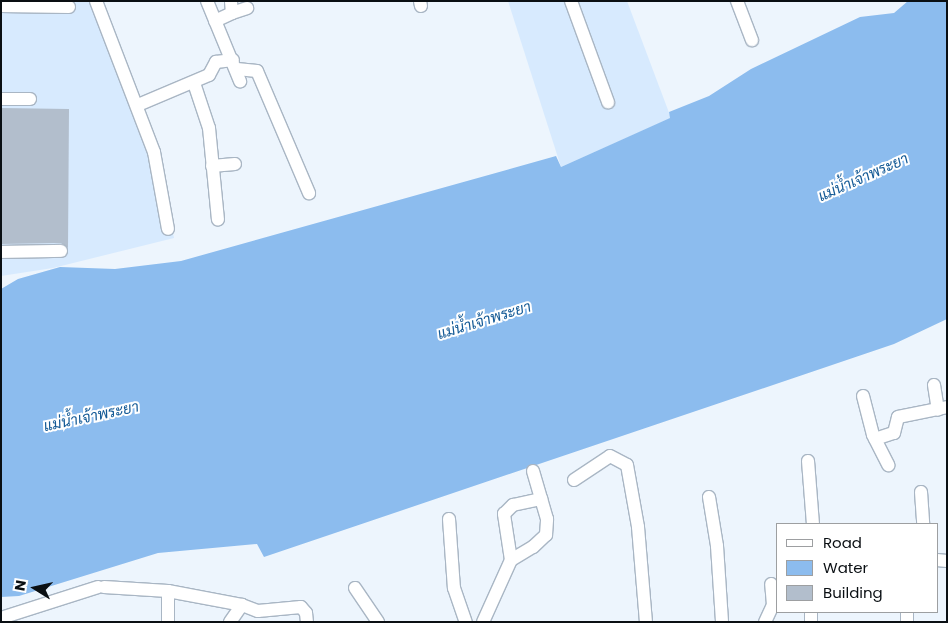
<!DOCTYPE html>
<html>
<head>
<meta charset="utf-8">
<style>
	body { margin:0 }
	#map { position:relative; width:948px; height:623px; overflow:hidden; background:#edf5fd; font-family:Poppins,Sarabun,sans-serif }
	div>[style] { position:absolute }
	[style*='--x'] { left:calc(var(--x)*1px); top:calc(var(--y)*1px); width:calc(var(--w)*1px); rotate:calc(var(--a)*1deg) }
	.built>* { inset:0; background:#d7eafe }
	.water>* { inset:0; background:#8cbcee }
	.building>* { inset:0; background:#b2becc }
	.roads { filter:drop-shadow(1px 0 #a9b6c4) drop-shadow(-1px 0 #a9b6c4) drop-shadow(0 1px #a9b6c4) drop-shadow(0 -1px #a9b6c4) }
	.minor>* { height:12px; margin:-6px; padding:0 6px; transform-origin:6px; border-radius:6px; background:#fff }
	span { translate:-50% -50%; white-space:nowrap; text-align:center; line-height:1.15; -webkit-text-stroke:4px #fff; paint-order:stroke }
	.water-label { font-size:15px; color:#145a96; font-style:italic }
	.frame { position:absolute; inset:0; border:2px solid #0a0f13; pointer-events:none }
	.legend { position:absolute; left:776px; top:523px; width:162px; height:90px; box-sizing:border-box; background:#fff; border:1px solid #9d9fa1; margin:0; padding:6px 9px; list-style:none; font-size:15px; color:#0a0f13 }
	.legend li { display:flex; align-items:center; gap:10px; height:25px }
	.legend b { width:25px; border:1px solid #9d9fa1 }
	.north { position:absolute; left:10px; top:563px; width:50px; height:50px; -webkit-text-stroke:4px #fff; paint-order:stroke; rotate:280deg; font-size:14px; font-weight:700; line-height:20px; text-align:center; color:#0a0f13 }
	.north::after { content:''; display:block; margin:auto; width:18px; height:22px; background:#0a0f13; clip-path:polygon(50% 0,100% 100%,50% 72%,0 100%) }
</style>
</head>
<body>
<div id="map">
	<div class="built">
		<div style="clip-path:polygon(1px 1px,101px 1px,152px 136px,174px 238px,53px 268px,1px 276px)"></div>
		<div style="clip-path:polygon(508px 1px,627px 1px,671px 118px,561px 167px)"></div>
	</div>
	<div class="water">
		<div style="clip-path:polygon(908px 1px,947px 1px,947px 319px,894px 344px,264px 557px,257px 544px,158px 553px,19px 596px,1px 597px,1px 289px,18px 279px,60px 267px,115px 269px,181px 261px,556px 156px,561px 167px,670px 118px,669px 112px,709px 96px,751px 69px,860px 17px,894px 13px)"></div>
	</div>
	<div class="building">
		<div style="clip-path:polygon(1px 108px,69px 109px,68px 248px,61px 243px,1px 244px)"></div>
	</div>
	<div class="roads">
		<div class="minor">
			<div style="--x:96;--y:1;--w:162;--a:69"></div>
			<div style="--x:154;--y:152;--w:78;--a:79.7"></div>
			<div style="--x:207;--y:1;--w:87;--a:67.6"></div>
			<div style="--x:420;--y:1;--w:5;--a:79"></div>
			<div style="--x:571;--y:1;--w:108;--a:69.9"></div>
			<div style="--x:737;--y:1;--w:42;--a:69"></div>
			<div style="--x:1;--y:6;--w:68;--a:0.8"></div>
			<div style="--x:232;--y:13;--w:16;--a:-18"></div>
			<div style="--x:215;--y:21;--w:19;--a:-25"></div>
			<div style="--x:232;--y:13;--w:12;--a:-95"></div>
			<div style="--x:237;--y:69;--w:20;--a:6"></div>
			<div style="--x:257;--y:71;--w:133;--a:66.9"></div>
			<div style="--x:194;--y:83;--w:47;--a:71.6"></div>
			<div style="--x:209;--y:128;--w:92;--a:84.4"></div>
			<div style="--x:1;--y:99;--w:29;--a:0"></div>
			<div style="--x:138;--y:105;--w:77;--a:-22.9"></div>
			<div style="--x:209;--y:75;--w:15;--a:-62"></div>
			<div style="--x:216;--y:62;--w:17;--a:-7"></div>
			<div style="--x:212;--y:166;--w:23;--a:-5"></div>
			<div style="--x:1;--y:252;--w:60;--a:-1"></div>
			<div style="--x:934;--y:385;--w:25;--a:81"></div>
			<div style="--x:863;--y:396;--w:40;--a:75.6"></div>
			<div style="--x:873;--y:435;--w:34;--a:63"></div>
			<div style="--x:875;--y:439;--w:20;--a:-18"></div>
			<div style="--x:894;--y:433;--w:16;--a:-76"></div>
			<div style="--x:898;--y:417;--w:50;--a:-11.5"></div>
			<div style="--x:808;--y:461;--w:63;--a:85.5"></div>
			<div style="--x:574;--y:480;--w:43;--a:-33.7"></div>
			<div style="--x:610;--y:456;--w:19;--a:28"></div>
			<div style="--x:627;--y:465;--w:63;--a:79.9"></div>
			<div style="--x:638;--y:527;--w:95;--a:85.2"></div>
			<div style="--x:921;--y:492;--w:32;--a:86"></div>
			<div style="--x:709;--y:497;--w:50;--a:80.7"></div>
			<div style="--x:717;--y:546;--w:76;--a:86.2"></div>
			<div style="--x:449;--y:519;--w:69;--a:85.9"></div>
			<div style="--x:454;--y:588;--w:36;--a:71"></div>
			<div style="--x:511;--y:560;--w:26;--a:-31"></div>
			<div style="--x:533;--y:547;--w:18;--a:-43"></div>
			<div style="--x:546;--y:535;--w:16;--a:-86"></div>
			<div style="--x:547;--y:519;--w:50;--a:-106.3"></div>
			<div style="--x:937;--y:560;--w:10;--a:6"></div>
			<div style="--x:104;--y:587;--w:64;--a:3.6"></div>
			<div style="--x:168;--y:591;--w:75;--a:10.7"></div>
			<div style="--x:242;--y:605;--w:17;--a:21"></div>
			<div style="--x:258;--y:611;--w:43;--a:-5.3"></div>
			<div style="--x:301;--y:607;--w:8;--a:50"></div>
			<div style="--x:306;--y:613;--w:9;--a:84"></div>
			<div style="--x:355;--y:588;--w:41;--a:55.9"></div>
			<div style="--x:907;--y:612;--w:10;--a:90"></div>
			<div style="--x:1;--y:618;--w:102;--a:-17.7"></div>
			<div style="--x:168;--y:622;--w:31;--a:-90"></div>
			<div style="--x:230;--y:622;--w:21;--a:-55"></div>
			<div style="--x:483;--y:622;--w:68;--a:-65.7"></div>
			<div style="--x:511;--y:560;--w:47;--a:-98.7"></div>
			<div style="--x:504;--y:514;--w:13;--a:-45"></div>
			<div style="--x:513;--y:505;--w:29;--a:-12"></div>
			<div style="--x:765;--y:622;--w:19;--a:-65"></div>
			<div style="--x:773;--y:605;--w:21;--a:-95"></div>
			<div style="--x:811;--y:622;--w:10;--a:-90"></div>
		</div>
	</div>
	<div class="water-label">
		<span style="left:863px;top:177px;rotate:-24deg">แม่น้ำเจ้าพระยา</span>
		<span style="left:484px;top:320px;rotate:-17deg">แม่น้ำเจ้าพระยา</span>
		<span style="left:91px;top:416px;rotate:-12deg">แม่น้ำเจ้าพระยา</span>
	</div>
	<div class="frame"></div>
	<ul class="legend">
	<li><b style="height:6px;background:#fff"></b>Road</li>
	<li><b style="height:14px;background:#8cbcee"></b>Water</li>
	<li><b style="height:14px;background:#b2becc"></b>Building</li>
	</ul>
	<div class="north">N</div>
</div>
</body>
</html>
